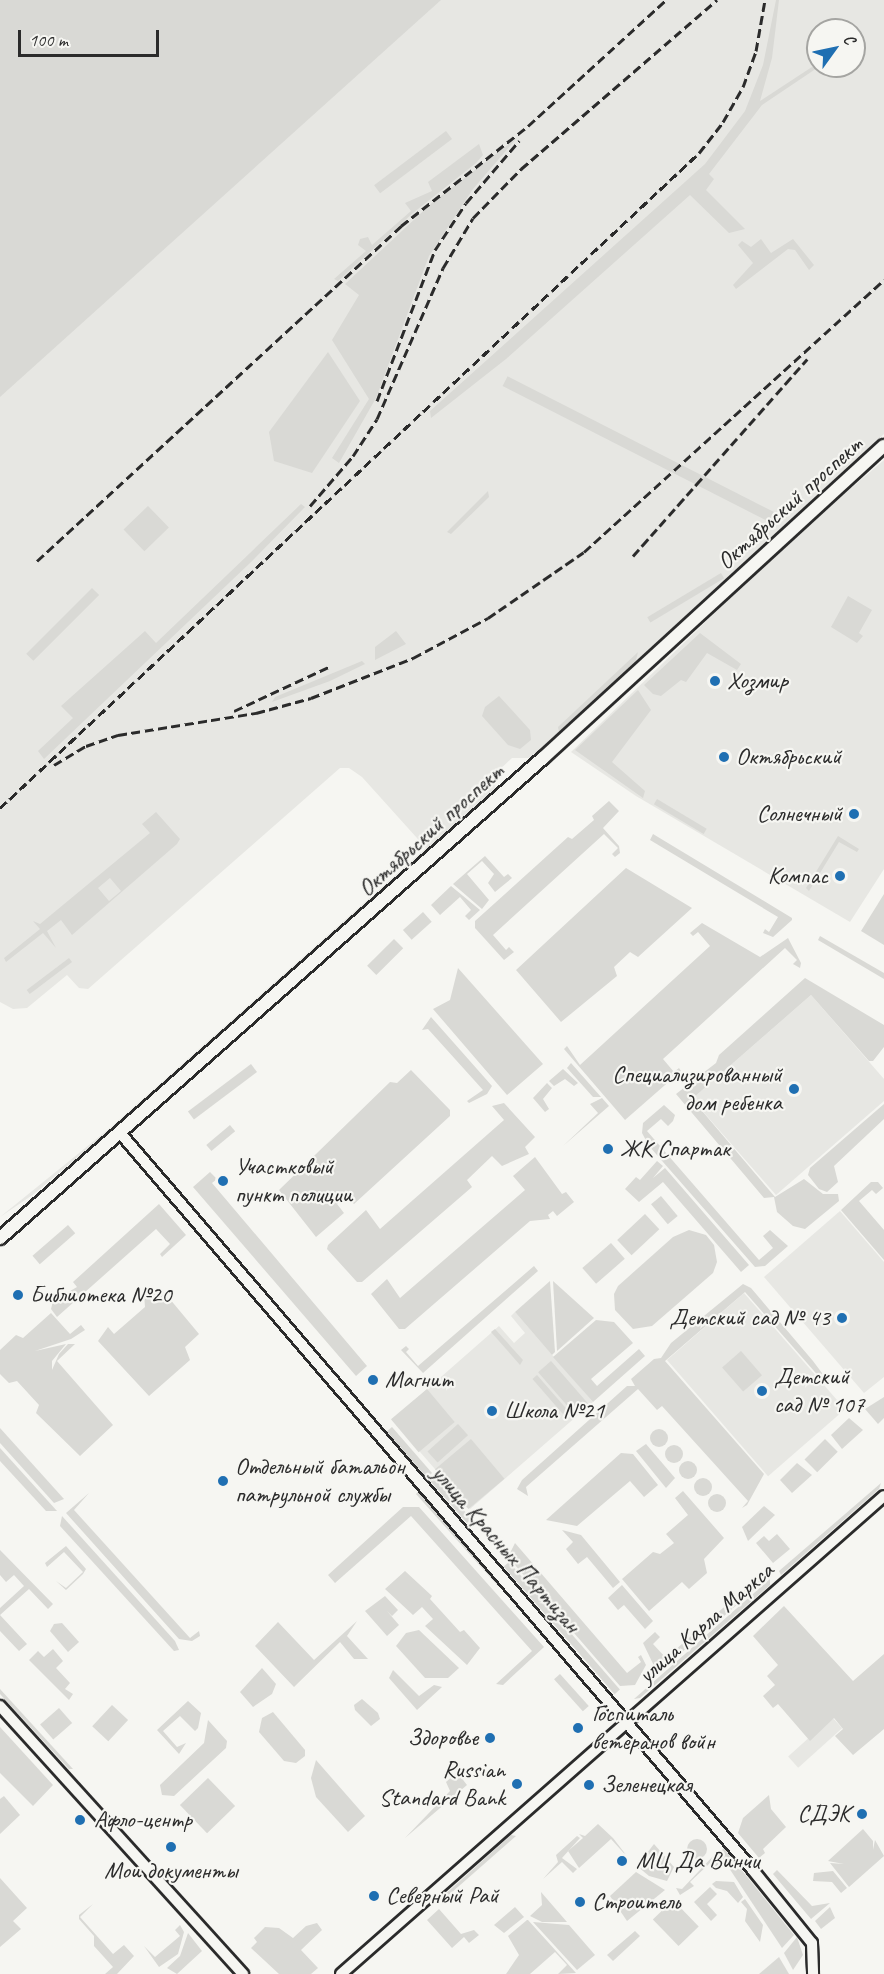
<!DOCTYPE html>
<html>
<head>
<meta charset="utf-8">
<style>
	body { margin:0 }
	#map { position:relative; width:884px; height:1974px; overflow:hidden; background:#f6f6f2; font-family:Caveat,sans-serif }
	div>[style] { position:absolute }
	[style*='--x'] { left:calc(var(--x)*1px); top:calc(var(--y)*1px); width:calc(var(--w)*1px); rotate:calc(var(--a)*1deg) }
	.built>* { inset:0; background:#e7e7e3; transform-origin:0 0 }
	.green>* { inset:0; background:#d9d9d5; transform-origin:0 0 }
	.round { border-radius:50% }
	.roads { filter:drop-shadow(2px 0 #2b2b2b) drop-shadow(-2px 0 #2b2b2b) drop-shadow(0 2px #2b2b2b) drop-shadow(0 -2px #2b2b2b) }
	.secondary>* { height:10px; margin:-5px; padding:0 5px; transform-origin:5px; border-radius:5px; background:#f6f6f2 }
	.primary>* { height:12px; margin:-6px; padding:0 6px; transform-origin:6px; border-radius:6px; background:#f6f6f2 }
	.rail>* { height:3px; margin-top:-1.5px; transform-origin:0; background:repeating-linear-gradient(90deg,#2b2b2b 0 9px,transparent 0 13.5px) }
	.dots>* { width:16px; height:16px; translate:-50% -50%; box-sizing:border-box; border:3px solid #f6f6f2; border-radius:50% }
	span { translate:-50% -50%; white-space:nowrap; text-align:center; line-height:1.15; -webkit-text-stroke:4.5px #f6f6f2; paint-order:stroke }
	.street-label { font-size:24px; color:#2b2b2b }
	.poi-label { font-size:24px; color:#2b2b2b }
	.left { translate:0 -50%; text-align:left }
	.right { translate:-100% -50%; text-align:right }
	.north { position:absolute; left:806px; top:18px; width:60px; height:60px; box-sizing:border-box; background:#f6f6f2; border:2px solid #a5a5a2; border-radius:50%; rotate:57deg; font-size:16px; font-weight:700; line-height:24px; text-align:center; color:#2b2b2b }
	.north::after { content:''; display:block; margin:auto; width:21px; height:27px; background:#1f6fb2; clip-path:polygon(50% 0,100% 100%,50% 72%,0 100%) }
	.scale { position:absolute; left:18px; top:30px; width:141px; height:27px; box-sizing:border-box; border:3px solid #2b2b2b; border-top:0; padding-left:8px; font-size:18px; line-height:21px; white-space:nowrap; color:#2b2b2b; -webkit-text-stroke:4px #f6f6f2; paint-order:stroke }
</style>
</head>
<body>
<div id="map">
	<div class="built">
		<div style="clip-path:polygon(evenodd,0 0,884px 0,884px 434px,537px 752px,529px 758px,512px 758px,497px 772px,495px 789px,114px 1127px,34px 1194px,0 1217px,110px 1128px,426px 848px,362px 777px,349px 768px,340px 768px,88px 989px,79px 988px,67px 975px,27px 1008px,13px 1009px,0 1002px,0 0,818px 30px,854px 30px,854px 66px,818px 66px,818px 30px)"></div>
		<div style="clip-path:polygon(884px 460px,884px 869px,850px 922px,636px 796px,571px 752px,786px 544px)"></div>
		<div style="clip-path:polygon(811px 995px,884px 1079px,884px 1101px,776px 1195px,692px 1099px)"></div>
		<div style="clip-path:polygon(840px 1211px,884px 1262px,884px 1377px,864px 1393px,764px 1277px)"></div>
		<div style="left:744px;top:1293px;width:154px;height:102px;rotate:49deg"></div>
		<div style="clip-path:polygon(515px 1312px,593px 1402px,470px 1509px,392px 1420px,499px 1326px,514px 1343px,525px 1333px,511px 1316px)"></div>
		<div style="left:832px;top:1717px;width:15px;height:59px;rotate:48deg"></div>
	</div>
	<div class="green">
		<div style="clip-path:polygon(0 0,441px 0,0 397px)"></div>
		<div style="clip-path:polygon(776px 0,779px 0,772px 58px,760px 101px,818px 63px,820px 66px,762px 105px,709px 174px,714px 179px,706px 190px,745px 229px,729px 233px,690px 195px,506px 359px,431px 418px,430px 411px,705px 164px,745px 111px,763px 65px)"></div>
		<div style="left:446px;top:131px;width:10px;height:90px;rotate:53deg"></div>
		<div style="clip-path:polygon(517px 138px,473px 189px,429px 256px,376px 398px,339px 463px,332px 458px,369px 399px,332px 340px,359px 295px,345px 284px,433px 202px)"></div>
		<div style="clip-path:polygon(479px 144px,483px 155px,476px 163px,413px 213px,338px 281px,334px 279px,366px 251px,358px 245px,360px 239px,368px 237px,372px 245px,411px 211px,405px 203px,432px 191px,428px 182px)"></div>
		<div style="clip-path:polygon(761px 239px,771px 253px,793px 239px,814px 265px,809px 270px,795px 250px,788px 249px,736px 289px,733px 285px,753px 263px,738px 245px,742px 241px,751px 247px)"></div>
		<div style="clip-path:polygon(328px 352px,360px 401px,312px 473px,274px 461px,269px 432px)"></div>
		<div style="clip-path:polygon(488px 491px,489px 497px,451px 534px,447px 532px)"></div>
		<div style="clip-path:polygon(301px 504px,305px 507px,250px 563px,44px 759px,38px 751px,73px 718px,61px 706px,145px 631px,156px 643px)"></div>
		<div style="left:148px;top:506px;width:30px;height:34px;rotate:46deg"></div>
		<div style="left:774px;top:512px;width:11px;height:299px;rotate:117deg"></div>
		<div style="left:721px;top:573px;width:6px;height:86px;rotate:59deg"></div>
		<div style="left:92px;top:588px;width:10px;height:93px;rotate:45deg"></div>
		<div style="clip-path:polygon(848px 596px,872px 610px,859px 633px,863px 636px,857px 643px,831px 627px)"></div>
		<div style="clip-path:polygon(396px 631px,406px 644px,375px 660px,375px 647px)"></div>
		<div style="clip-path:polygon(700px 633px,741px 664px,737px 670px,707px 653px,686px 682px,681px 680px,661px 696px,653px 694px,644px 685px)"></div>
		<div style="clip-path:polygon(638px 652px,635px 664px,559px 732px,558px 727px)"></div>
		<div style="clip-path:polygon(362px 661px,365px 664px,330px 681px,272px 702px,275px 697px)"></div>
		<div style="clip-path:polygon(638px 690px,651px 710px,612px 762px,645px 791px,643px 798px,575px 750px)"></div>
		<div style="clip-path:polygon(499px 696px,530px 730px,531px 740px,520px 749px,508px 745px,482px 716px,485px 707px)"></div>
		<div style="left:657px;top:799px;width:58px;height:6px;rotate:31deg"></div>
		<div style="clip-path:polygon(609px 801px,619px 811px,603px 828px,619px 846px,620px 853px,615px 857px,612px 854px,618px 848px,604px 834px,493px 935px,506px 950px,509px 947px,514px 952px,504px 960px,475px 928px,475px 921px,568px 837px,572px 839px,594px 820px,592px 816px)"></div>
		<div style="clip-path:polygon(evenodd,156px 812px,180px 839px,177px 844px,72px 935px,61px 920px,47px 931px,56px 948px,43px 933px,6px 962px,4px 958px,40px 929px,33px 921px,40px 924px,150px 833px,142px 824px,156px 812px,110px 878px,121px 891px,109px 901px,98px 888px,110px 878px)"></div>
		<div style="clip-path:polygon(653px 834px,792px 918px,792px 920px,773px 937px,763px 933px,765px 929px,769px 932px,778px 917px,650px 840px)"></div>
		<div style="clip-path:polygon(838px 836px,859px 849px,857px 852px,839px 842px,809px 891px,806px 888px)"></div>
		<div style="clip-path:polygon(485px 856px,504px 877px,508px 874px,512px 878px,495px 892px,488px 883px,494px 874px,482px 861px,467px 874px,489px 900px,482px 909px,453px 884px)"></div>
		<div style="clip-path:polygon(626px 868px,692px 908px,638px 957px,630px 952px,614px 967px,617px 976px,561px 1022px,516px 970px)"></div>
		<div style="clip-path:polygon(451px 886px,480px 910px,469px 920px,465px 916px,471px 910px,460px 897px,440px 915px,431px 905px)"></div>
		<div style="clip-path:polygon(884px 894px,884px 945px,861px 931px)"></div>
		<div style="left:423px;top:912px;width:13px;height:27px;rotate:48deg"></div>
		<div style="clip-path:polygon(702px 923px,760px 957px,788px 938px,801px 963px,800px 968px,793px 964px,797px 960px,785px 948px,663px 1059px,674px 1072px,679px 1068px,681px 1071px,625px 1120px,564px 1049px,567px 1046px,580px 1065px,710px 946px,698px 932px,693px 936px,690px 933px)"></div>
		<div style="clip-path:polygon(820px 936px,884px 973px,884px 979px,818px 940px)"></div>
		<div style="left:394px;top:939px;width:13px;height:38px;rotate:45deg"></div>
		<div style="left:69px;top:958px;width:5px;height:53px;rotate:53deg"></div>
		<div style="clip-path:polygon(458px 968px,543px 1064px,507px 1095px,433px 1009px,450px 1000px)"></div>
		<div style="clip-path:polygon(805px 978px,884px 1025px,884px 1047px,873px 1061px,869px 1061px,811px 995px,692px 1099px,775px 1197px,804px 1179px,823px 1194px,838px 1194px,839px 1201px,805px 1229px,793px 1226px,777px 1212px,774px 1197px,764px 1198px,676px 1094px,716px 1063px,719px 1055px)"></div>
		<div style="clip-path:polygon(431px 1017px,492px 1086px,487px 1094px,469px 1103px,467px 1101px,483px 1090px,428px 1029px,422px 1030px)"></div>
		<div style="clip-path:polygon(571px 1063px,601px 1097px,593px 1097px,567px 1068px)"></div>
		<div style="left:251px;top:1064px;width:10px;height:79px;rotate:53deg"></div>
		<div style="clip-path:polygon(563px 1069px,578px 1083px,574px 1086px,565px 1079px,554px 1086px,549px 1081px)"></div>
		<div style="clip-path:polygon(411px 1070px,450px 1110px,450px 1116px,354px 1204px,346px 1196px,337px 1204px,344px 1213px,316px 1237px,279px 1190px,390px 1082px,397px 1083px)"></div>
		<div style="clip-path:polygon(547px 1083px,552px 1088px,543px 1099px,549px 1109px,545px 1112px,533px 1098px)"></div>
		<div style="clip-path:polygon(602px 1098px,609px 1106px,563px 1146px,598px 1113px,590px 1104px)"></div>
		<div style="clip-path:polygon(504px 1103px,535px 1137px,525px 1147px,529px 1154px,502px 1166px,492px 1156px,467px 1180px,472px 1187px,362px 1282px,357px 1282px,327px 1249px,328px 1245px,366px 1210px,380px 1229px,504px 1120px,492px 1106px)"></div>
		<div style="clip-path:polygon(884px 1104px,884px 1119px,834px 1166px,838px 1182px,827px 1192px,819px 1189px,808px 1175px,810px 1168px)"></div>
		<div style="clip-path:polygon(664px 1105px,675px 1115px,673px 1121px,668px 1126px,661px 1119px,647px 1131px,759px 1260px,773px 1248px,763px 1236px,770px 1230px,788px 1246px,765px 1266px,755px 1267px,649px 1146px,642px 1133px,643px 1123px)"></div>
		<div style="left:230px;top:1125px;width:8px;height:31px;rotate:50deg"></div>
		<div style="clip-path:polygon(535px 1157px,562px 1194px,566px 1192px,574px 1202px,557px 1216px,553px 1211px,548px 1215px,550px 1219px,530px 1221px,405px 1329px,399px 1329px,371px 1294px,387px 1279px,400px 1298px,525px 1190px,513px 1176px)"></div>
		<div style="clip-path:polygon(657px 1161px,663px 1166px,653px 1178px,665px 1168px,749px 1265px,741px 1272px,663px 1182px,639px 1202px,625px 1189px,636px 1177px,640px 1180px)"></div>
		<div style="clip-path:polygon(210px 1172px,217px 1179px,212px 1183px,367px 1366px,356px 1376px,193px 1187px)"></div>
		<div style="clip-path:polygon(871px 1182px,878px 1182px,883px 1188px,876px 1194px,872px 1190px,859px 1201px,884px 1230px,884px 1260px,841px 1210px)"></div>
		<div style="left:661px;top:1196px;width:26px;height:13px;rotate:50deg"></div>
		<div style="clip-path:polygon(159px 1204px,186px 1235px,162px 1257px,160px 1254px,170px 1244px,156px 1229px,57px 1317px,51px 1309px,53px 1301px,77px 1287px,73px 1282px)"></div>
		<div style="left:645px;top:1214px;width:21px;height:38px;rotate:47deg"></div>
		<div style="left:68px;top:1225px;width:11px;height:47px;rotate:49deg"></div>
		<div style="clip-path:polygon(689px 1230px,706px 1235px,714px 1245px,717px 1262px,713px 1273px,652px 1326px,633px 1329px,615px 1310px,614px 1294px,618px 1286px,673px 1237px)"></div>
		<div style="left:611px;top:1243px;width:21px;height:38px;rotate:49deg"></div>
		<div style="clip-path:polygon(534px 1266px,538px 1271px,423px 1373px,401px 1350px,406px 1346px,409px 1349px,406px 1352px,418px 1366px)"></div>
		<div style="clip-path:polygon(550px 1281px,555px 1352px,552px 1355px,515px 1312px)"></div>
		<div style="clip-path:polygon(553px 1281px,594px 1318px,557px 1351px)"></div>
		<div style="clip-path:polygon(743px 1284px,751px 1288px,813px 1361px,822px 1373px,821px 1379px,745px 1292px,665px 1361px,764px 1474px,747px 1505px,742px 1508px,748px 1501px,662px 1406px,657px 1410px,638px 1389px,526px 1487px,528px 1496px,517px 1489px,522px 1480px,627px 1386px,635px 1386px,631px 1379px,654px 1359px,661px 1358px,671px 1343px)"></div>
		<div style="clip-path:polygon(150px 1288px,164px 1292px,199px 1334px,185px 1347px,190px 1360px,149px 1396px,98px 1341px,108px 1327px,114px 1334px,145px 1307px,144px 1294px)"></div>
		<div style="clip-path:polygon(51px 1313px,70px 1334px,81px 1325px,85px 1330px,71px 1339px,35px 1351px,66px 1344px,52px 1361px,52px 1370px,59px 1354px,68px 1344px,75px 1344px,57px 1361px,113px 1425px,80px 1456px,36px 1413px,39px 1405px,17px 1381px,9px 1383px,0 1374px,0 1350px,16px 1335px,23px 1338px)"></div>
		<div style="clip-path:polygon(596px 1320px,614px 1322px,633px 1343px,591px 1379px,597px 1386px,639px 1349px,645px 1356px,593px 1402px,553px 1357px)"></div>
		<div style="clip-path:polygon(495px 1329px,523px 1360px,520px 1365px,491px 1332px)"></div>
		<div style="left:741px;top:1351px;width:32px;height:25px;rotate:49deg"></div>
		<div style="left:551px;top:1361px;width:58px;height:17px;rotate:49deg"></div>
		<div style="left:537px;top:1375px;width:52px;height:6px;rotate:49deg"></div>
		<div style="left:427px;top:1389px;width:43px;height:47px;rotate:50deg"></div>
		<div style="clip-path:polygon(884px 1397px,884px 1418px,878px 1424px,865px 1409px)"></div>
		<div style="clip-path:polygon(849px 1418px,863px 1430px,842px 1449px,831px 1435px)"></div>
		<div style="left:458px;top:1424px;width:15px;height:41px;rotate:48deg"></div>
		<div style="left:392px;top:1427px;width:61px;height:7px;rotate:49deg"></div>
		<div style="clip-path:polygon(0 1428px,64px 1499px,54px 1503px,0 1443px)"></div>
		<div class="round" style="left:650px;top:1429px;width:18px;height:18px"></div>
		<div style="left:471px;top:1439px;width:52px;height:47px;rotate:50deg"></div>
		<div style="left:825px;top:1439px;width:18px;height:29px;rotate:45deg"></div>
		<div style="clip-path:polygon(646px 1444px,675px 1478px,666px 1488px,636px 1451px)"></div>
		<div class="round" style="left:665px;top:1445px;width:18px;height:18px"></div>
		<div style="clip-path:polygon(0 1448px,57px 1511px,46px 1511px,0 1461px)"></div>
		<div style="clip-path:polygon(621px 1453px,633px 1454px,658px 1485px,644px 1497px,630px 1481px,577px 1526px,546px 1520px)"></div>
		<div class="round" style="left:679px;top:1461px;width:18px;height:18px"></div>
		<div style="clip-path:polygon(797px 1463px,812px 1475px,792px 1493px,780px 1480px)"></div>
		<div style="left:434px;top:1476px;width:57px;height:6px;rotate:49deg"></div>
		<div class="round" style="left:694px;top:1478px;width:18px;height:18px"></div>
		<div style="clip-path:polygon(881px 1483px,879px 1489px,781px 1575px,779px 1571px)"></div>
		<div style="clip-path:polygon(419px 1491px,498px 1581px,498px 1586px,416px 1494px)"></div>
		<div style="clip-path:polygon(683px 1491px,724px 1538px,704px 1559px,707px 1573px,689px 1589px,682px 1582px,649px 1611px,622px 1579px,653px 1552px,660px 1554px,674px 1543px,666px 1534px,688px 1515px,675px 1498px)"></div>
		<div style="clip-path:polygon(89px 1493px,74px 1510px,190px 1638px,199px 1631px,200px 1636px,192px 1641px,179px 1639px,66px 1513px)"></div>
		<div class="round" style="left:708px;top:1494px;width:18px;height:18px"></div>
		<div style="clip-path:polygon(764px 1506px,775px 1515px,748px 1541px,742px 1527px)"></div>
		<div style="clip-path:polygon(403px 1507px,419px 1507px,544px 1647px,503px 1685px,496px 1684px,532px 1651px,411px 1516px,335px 1583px,328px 1575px)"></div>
		<div style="clip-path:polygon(62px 1516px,175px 1641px,179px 1650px,174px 1651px,60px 1526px)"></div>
		<div style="clip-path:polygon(562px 1530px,581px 1535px,620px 1582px,613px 1588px,587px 1557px,578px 1564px,566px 1549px,573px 1542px)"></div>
		<div style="clip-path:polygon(777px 1534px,790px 1549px,773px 1563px,756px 1543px,764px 1536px,769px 1541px)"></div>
		<div style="clip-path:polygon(515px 1543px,627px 1673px,641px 1662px,638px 1657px,641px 1655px,646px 1665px,635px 1685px,620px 1686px,508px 1557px)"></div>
		<div style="clip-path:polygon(66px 1546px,86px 1569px,83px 1574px,66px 1590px,56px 1581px,66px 1588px,83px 1572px,64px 1552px,47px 1567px,45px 1563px)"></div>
		<div style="clip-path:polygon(0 1550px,53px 1604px,48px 1609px,29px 1589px,0 1615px,27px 1644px,19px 1651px,0 1631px,0 1608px,24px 1586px,14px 1575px,6px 1582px,0 1575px)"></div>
		<div style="left:509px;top:1562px;width:169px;height:7px;rotate:49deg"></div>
		<div style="clip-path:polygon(405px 1571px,432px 1596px,430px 1599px,460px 1632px,464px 1630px,480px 1648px,467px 1665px,425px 1626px,433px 1619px,422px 1607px,413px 1615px,385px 1589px)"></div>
		<div style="clip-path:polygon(764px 1572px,768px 1578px,660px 1671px,656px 1670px,643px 1643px,655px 1632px,660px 1637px,653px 1644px,666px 1658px)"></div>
		<div style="clip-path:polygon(770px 1579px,770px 1585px,640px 1698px,634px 1699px)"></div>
		<div style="clip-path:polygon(622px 1585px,653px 1621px,645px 1629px,624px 1605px,618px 1610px,608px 1598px)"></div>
		<div style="clip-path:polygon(385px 1596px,398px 1610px,392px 1616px,387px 1611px,399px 1625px,387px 1636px,365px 1611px)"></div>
		<div style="clip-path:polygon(784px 1606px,853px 1681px,884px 1654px,884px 1729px,853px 1755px,835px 1736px,843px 1729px,834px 1718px,810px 1741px,778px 1704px,773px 1708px,763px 1696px,775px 1685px,767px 1676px,778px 1665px,753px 1636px)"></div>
		<div style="clip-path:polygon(357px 1621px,347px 1636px,368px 1659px,354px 1659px,340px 1642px,294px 1687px,255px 1646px,278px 1622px,314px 1660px)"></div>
		<div style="clip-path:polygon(62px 1623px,79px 1642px,68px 1652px,50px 1631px,54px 1624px)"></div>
		<div style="clip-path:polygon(419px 1630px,459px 1668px,448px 1678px,425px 1678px,396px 1646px,406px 1633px)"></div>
		<div style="clip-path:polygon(53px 1649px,63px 1661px,56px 1668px,70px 1683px,65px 1689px,73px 1694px,69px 1700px,29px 1660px,38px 1651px,44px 1657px)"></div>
		<div style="clip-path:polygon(262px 1668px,276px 1684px,272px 1694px,253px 1707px,240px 1692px)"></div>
		<div style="clip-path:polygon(393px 1670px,419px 1696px,434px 1685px,442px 1687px,417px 1710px,389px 1678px)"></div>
		<div style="left:560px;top:1674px;width:43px;height:8px;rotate:48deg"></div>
		<div style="clip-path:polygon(0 1689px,73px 1769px,69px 1769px,0 1694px)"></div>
		<div style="clip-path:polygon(362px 1699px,378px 1713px,380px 1719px,371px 1726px,355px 1710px,354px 1705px)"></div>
		<div style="clip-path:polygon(188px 1701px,201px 1713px,198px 1728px,195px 1731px,180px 1716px,163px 1731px,177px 1747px,186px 1743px,179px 1754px,157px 1730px)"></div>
		<div style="left:112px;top:1705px;width:22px;height:29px;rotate:43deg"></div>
		<div style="left:59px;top:1708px;width:20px;height:25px;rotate:49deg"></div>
		<div style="clip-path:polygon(273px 1712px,305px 1750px,305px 1756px,296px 1763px,284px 1761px,259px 1732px,262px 1718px)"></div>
		<div style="clip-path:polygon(208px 1720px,227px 1741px,226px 1748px,174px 1796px,162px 1795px,160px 1785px,204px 1743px)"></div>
		<div style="clip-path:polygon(0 1727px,53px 1785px,33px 1806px,0 1773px)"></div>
		<div style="clip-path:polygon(316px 1760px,365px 1816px,348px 1832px,316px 1797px,311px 1778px)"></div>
		<div style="clip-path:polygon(457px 1772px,467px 1785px,405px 1838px,450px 1791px,446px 1782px)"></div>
		<div style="left:208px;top:1778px;width:39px;height:39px;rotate:46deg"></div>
		<div style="clip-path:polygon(769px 1795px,771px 1809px,786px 1827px,763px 1849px,765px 1853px,759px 1858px,738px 1833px,743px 1818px)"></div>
		<div style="clip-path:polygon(4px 1796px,20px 1815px,0 1834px,0 1799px)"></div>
		<div style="clip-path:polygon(598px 1824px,613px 1838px,630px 1860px,611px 1839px,579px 1868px,568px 1851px,583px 1838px,579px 1834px,585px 1836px)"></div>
		<div style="clip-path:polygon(863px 1829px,873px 1841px,873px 1850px,875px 1840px,884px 1856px,849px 1887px,830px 1863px,844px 1864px,828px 1861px)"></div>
		<div style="clip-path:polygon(511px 1835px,516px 1836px,442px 1901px,442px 1897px)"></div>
		<div style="clip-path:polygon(577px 1836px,580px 1838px,562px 1858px,577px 1869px,573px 1873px,562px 1862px,543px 1879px,558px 1862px,556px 1855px)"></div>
		<div class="round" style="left:687px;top:1839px;width:20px;height:20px"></div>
		<div style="clip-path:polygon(654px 1844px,674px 1867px,667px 1881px,649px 1876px,637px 1866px)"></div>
		<div style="clip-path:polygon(724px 1848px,794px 1935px,782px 1948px,719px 1853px)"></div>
		<div style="clip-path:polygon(715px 1854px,720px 1861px,717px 1871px,710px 1863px,690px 1882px,694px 1886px,680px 1895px,676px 1888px,682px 1889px)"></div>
		<div style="clip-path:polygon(777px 1870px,812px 1906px,830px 1903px,811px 1919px,773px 1874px)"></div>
		<div style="clip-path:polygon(833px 1871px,847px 1888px,841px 1893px,832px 1882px,813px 1881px,814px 1873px)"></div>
		<div style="clip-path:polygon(636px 1872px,665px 1890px,627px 1921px,610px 1896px)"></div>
		<div style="clip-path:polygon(0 1878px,27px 1908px,13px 1921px,21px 1929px,0 1947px)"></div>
		<div style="clip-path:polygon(716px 1881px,734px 1882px,743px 1897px,738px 1903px,727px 1891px,716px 1888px,712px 1884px)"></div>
		<div style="clip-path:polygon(710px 1887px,717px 1894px,707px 1904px,717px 1915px,711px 1921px,694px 1902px)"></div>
		<div style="clip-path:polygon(541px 1892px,567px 1922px,542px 1922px,530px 1916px,542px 1905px)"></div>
		<div style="clip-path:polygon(745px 1899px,763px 1925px,760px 1942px,745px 1921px,747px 1909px,741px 1902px)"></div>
		<div style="left:673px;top:1900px;width:37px;height:28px;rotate:46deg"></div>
		<div style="clip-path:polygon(93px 1904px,80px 1917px,113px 1954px,124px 1945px,134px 1956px,117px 1974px,105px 1974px,113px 1967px,94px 1946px,94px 1936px,79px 1919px,79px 1915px)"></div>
		<div style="clip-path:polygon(515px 1907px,524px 1917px,504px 1933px,494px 1925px)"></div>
		<div style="clip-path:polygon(830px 1907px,835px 1918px,821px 1929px,815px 1921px)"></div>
		<div style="clip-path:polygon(439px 1909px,461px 1934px,474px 1930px,479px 1935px,469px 1943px,464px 1937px,452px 1948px,427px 1920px)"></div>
		<div style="clip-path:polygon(527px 1920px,528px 1920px,576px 1973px,558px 1974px,567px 1965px,555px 1952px,530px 1974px,506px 1974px,519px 1955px,508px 1936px)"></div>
		<div style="clip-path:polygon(533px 1922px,569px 1925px,595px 1955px,577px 1970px)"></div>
		<div style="clip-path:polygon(317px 1923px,322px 1930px,301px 1950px,318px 1968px,311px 1974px,279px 1974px,251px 1948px,257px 1942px,254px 1938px,265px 1927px,279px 1928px,293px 1938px,306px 1926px)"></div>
		<div style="clip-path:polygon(180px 1925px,184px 1932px,178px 1954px,159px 1967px,144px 1946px,155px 1957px,180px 1936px,175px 1930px)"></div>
		<div style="clip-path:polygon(635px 1931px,640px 1936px,613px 1961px,607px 1955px)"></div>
		<div style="clip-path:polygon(188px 1933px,202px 1951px,177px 1974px,167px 1968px,180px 1956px)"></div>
		<div style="clip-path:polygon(797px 1937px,803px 1955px,793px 1970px,784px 1953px)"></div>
		<div style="clip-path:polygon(779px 1957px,789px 1974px,759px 1974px)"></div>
	</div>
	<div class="roads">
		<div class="secondary">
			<div style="--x:121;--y:1134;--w:969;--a:49.35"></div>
			<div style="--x:752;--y:1869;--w:95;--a:51"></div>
			<div style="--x:812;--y:1943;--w:31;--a:88"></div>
			<div style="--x:0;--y:1706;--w:362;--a:47.8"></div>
			<div style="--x:341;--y:1974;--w:723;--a:-41.36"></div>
		</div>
		<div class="primary">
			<div style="--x:0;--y:1238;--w:725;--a:-41.48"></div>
			<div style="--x:543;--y:758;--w:462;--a:-42.5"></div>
		</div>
	</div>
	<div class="rail">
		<div style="--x:377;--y:401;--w:162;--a:-69"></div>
		<div style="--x:435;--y:250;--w:56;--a:-56.6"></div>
		<div style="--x:466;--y:203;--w:82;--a:-49.5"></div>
		<div style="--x:310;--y:506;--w:66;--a:-49.3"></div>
		<div style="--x:353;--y:456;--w:44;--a:-57"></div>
		<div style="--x:377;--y:419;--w:165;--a:-66.4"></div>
		<div style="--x:443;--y:268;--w:58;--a:-59"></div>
		<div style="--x:473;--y:218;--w:69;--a:-45.6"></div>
		<div style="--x:521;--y:169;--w:259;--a:-40.8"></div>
		<div style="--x:633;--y:556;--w:263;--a:-48.5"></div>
		<div style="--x:37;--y:561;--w:495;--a:-42.6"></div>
		<div style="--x:401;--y:226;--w:162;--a:-38.2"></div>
		<div style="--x:528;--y:126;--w:187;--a:-42.4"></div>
		<div style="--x:234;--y:711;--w:107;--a:-24.9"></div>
		<div style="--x:54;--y:765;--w:37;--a:-31"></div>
		<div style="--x:86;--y:746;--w:34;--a:-19"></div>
		<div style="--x:118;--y:735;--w:140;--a:-9.1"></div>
		<div style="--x:256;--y:713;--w:57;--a:-15.3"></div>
		<div style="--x:311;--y:698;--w:110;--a:-21.4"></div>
		<div style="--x:413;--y:658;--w:85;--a:-28.1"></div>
		<div style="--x:488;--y:618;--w:116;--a:-34.5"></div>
		<div style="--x:584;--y:552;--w:405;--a:-42.2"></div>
		<div style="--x:0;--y:808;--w:958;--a:-43.14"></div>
		<div style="--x:699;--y:153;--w:39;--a:-52"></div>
		<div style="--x:723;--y:122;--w:40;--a:-60.3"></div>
		<div style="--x:743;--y:87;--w:38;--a:-70"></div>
		<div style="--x:756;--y:51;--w:52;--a:-80"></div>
	</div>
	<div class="dots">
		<div style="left:715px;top:681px;background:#1f6fb2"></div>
		<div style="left:724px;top:757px;background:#1f6fb2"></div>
		<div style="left:854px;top:814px;background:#1f6fb2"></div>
		<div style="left:840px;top:876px;background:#1f6fb2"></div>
		<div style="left:794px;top:1089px;background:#1f6fb2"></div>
		<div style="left:608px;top:1149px;background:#1f6fb2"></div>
		<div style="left:223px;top:1181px;background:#1f6fb2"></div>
		<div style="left:18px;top:1295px;background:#1f6fb2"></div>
		<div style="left:842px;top:1318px;background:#1f6fb2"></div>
		<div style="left:373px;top:1380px;background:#1f6fb2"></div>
		<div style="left:762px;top:1391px;background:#1f6fb2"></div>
		<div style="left:492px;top:1411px;background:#1f6fb2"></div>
		<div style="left:223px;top:1481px;background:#1f6fb2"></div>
		<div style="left:578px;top:1728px;background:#1f6fb2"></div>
		<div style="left:490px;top:1738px;background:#1f6fb2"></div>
		<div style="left:517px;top:1784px;background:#1f6fb2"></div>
		<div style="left:589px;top:1785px;background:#1f6fb2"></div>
		<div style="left:862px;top:1814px;background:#1f6fb2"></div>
		<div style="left:80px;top:1820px;background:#1f6fb2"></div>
		<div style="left:171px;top:1847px;background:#1f6fb2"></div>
		<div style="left:622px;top:1861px;background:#1f6fb2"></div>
		<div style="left:374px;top:1896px;background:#1f6fb2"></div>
		<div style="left:580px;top:1902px;background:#1f6fb2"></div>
	</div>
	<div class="street-label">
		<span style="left:790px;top:503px;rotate:-42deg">Октябрьский проспект</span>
		<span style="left:431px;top:830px;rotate:-42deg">Октябрьский проспект</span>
		<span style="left:506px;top:1549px;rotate:49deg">улица Красных Партизан</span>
		<span style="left:706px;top:1623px;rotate:-41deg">улица Карла Маркса</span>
	</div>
	<div class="poi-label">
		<span class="left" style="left:727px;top:681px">Хозмир</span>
		<span class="left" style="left:736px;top:757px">Октябрьский</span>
		<span class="right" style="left:842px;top:814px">Солнечный</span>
		<span class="right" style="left:828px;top:876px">Компас</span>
		<span class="right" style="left:782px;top:1089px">Специализированный<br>дом ребенка</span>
		<span class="left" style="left:620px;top:1149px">ЖК Спартак</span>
		<span class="left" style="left:235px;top:1181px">Участковый<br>пункт полиции</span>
		<span class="left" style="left:30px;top:1295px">Библиотека №20</span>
		<span class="right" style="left:830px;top:1318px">Детский сад № 43</span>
		<span class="left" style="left:774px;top:1391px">Детский<br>сад № 107</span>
		<span class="left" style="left:385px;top:1380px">Магнит</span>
		<span class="left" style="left:504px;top:1411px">Школа №21</span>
		<span class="left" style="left:235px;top:1481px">Отдельный батальон<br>патрульной службы</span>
		<span class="left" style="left:592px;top:1728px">Госпиталь<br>ветеранов войн</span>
		<span class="right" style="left:478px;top:1738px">Здоровье</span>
		<span class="right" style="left:505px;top:1784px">Russian<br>Standard Bank</span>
		<span class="left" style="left:601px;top:1785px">Зеленецкая</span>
		<span class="right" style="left:850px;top:1814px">СДЭК</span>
		<span class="left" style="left:94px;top:1820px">Афло-центр</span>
		<span class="left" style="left:636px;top:1861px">МЦ Да Винчи</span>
		<span style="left:171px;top:1871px">Мои документы</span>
		<span class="left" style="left:386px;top:1896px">Северный Рай</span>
		<span class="left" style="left:592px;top:1902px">Строитель</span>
	</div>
	<div class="north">С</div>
	<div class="scale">100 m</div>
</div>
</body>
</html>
